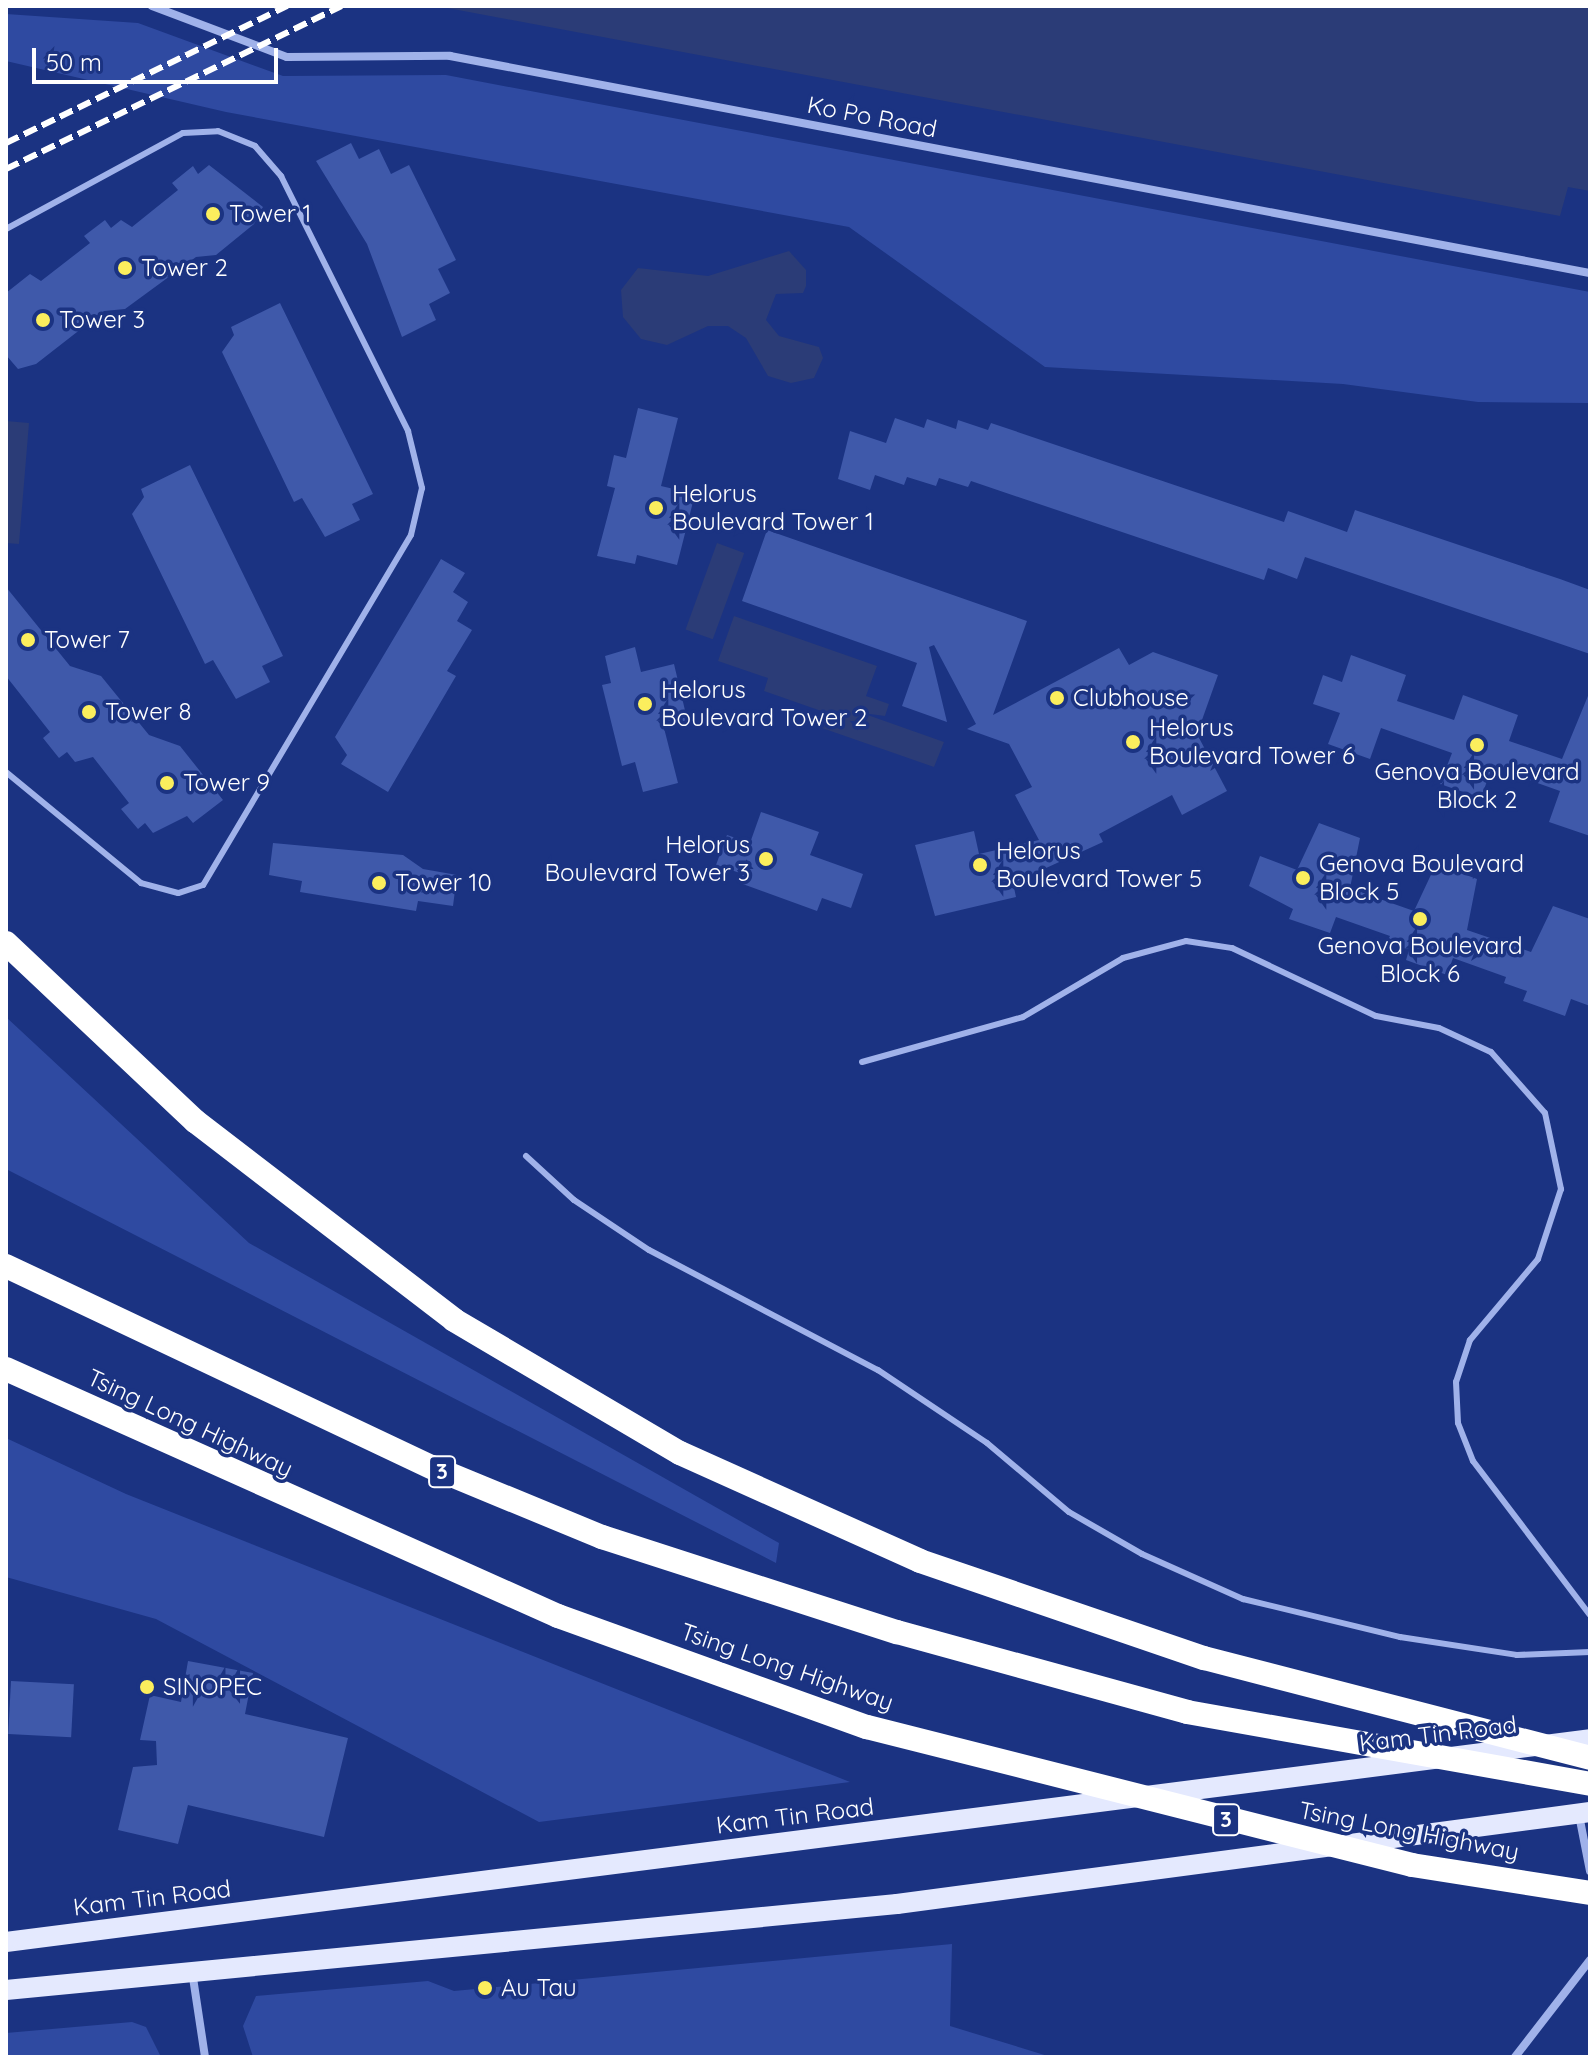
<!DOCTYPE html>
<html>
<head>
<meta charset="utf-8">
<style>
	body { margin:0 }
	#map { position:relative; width:1596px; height:2063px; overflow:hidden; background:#1b3382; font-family:Quicksand,sans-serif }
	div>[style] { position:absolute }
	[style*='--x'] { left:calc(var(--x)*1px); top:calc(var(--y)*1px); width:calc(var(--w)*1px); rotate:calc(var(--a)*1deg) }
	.green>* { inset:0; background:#2f4aa1 }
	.water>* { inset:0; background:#2b3c77; transform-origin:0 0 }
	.building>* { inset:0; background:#3f59aa; transform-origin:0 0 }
	.lane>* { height:6px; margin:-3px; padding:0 3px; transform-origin:3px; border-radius:3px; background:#a0b2ea }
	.street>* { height:8px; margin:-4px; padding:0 4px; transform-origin:4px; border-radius:4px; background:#a0b2ea }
	.primary>* { height:20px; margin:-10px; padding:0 10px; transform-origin:10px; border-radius:10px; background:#e4e9fe }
	.highway>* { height:24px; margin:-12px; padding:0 12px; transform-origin:12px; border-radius:12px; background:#fff }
	.rail>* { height:6px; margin-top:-3px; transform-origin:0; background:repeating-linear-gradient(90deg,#fff 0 14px,transparent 0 20px) }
	.highway-bridge>* { height:24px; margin:-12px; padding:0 12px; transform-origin:12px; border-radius:12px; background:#fff }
	.dots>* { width:22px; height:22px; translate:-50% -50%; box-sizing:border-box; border:4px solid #1b3382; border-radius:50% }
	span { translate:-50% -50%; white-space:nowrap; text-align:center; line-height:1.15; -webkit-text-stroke:7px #1b3382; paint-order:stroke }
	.shield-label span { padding:2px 6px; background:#1b3382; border:2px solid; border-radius:6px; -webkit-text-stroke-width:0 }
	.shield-label { font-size:22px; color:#fff; font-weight:700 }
	.street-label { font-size:24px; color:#fff }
	.poi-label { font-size:24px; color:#fff }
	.left { translate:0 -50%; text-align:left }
	.right { translate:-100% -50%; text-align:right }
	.frame { position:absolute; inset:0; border:8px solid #fff; pointer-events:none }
	.scale { position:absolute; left:32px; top:48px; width:246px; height:36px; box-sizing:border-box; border:4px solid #fff; border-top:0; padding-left:10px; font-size:24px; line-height:28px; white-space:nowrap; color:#fff; -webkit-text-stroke:6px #1b3382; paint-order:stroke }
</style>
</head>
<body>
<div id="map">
	<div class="green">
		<div style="clip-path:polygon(6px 14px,138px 23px,283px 76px,446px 75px,1590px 292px,1590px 403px,1478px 402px,1343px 384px,1045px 367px,849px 227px,226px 112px,6px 61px)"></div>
		<div style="clip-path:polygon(6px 1017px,249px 1243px,779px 1543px,776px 1563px,6px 1169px)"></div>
		<div style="clip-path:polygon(6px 1438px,126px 1494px,850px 1782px,539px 1822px,156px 1619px,6px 1577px)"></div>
		<div style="clip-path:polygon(952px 1944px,950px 2026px,1051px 2057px,253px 2057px,243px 2026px,256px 1996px,428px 1981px,454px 1991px)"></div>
		<div style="clip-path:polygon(132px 2022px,146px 2027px,161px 2057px,6px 2057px,6px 2033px)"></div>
	</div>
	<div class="water">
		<div style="clip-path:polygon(437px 6px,1590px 6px,1590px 191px,1568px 187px,1560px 216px)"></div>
		<div style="clip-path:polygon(789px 251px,806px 270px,806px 286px,803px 293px,776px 294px,766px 320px,779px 336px,819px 347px,823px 358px,814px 378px,791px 383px,768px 376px,746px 338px,728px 326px,708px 326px,667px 345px,641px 339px,623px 317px,621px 290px,638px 268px,708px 276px)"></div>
		<div style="clip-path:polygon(6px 421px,29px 423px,19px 544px,6px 543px)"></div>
		<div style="left:717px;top:543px;width:29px;height:92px;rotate:20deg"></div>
		<div style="clip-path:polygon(734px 616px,877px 666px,866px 696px,889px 704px,885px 716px,862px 713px,944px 742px,934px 767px,822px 728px,827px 713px,764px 691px,768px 678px,718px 661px)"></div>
	</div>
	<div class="building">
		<div style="clip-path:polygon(351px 143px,359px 159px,379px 149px,391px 174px,409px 165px,456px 260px,438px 269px,450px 293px,429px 304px,436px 320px,402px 337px,367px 244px,316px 161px)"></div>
		<div style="clip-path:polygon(209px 165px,263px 207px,254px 224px,216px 255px,196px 257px,125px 309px,104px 311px,36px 364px,18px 369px,6px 355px,6px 293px,30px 274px,41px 281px,90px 243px,84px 236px,105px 220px,111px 228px,121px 220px,132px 227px,178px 190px,172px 183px,193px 166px,198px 174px)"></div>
		<div style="clip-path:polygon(280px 303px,373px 494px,352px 504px,360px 520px,325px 537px,302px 498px,294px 502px,222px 352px,234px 335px,231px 327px)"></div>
		<div style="clip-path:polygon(638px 408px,678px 418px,661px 486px,695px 494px,677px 565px,637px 555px,635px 564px,597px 556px,615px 488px,607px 486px,614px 455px,626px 458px)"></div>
		<div style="clip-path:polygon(895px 418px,924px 428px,927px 419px,956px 429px,958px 420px,988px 430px,991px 423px,1284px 522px,1288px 511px,1347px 532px,1355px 510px,1560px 579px,1590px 590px,1590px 654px,1305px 557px,1297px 579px,1268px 568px,1264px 580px,971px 481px,968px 487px,939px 478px,936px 486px,907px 477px,904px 485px,875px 475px,870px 490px,838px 479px,850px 431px,886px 443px)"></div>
		<div style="clip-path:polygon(190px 465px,283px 656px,262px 666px,270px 682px,236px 699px,213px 660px,205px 664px,132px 514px,144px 497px,141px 489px)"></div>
		<div style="clip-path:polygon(767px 530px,1027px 621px,993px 715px,1119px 648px,1129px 665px,1153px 652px,1218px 675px,1197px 734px,1227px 791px,1182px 815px,1172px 795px,1099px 834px,1103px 842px,1013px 883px,1016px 897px,935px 916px,915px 845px,974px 831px,979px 854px,1039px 840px,1015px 795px,1032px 787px,1009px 744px,967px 729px,976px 724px,934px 645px,929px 647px,947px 722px,902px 706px,917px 663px,742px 601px)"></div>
		<div style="clip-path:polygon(441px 559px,465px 573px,453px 592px,468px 602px,457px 621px,472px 630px,447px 671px,456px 676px,388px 792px,341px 764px,347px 755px,335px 737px)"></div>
		<div style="clip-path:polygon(6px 587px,70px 666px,101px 676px,149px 735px,180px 746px,223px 800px,193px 823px,187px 816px,153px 833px,145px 823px,138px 829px,121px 809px,129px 803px,93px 757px,75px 762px,67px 752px,59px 758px,43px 738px,50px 732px,6px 676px)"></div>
		<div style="clip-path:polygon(635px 647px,641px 672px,674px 664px,688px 723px,664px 728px,678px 783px,643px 792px,635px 762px,622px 766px,602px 685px,611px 683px,605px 656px)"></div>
		<div style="clip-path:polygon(1351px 655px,1406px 675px,1397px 701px,1454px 720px,1463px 695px,1518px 715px,1509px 741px,1562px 759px,1590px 691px,1590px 836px,1549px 822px,1560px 791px,1492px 767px,1481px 798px,1440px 784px,1452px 753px,1381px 728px,1370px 759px,1328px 744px,1340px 713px,1313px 704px,1323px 675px,1342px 682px)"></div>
		<div style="clip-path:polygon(761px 812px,819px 832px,810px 855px,863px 874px,851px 908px,822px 898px,817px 911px,740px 883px,743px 874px,716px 865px,727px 835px,750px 843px)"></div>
		<div style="clip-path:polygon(1319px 823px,1360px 838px,1350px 888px,1377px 898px,1414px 911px,1436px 864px,1477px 879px,1467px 930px,1531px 952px,1553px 906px,1590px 919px,1590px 1006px,1571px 999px,1565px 1016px,1523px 1001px,1527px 991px,1504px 983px,1506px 977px,1453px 958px,1447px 975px,1406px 960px,1409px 950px,1387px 942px,1390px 936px,1336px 917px,1330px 933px,1289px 919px,1293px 909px,1249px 886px,1260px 856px,1297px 870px)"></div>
		<div style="clip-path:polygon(273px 843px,403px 855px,423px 869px,457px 875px,453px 906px,418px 901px,416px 911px,300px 892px,302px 881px,269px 875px)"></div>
		<div style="clip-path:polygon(188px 1661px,253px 1673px,245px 1714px,348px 1738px,324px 1837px,188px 1805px,178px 1844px,118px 1830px,133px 1767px,157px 1765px,156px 1741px,140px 1740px,150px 1695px,181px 1702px)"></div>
		<div style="left:11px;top:1681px;width:63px;height:53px;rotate:3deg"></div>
	</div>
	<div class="lane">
		<div style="--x:6;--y:229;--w:201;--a:-28.5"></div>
		<div style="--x:183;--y:133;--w:35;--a:-3"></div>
		<div style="--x:218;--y:131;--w:40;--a:22"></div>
		<div style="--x:255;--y:146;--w:40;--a:49"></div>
		<div style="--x:281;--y:176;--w:285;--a:63.5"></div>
		<div style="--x:408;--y:431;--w:59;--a:76.2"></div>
		<div style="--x:422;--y:488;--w:48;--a:103.2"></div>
		<div style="--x:411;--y:535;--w:407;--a:120.7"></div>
		<div style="--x:203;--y:885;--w:26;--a:162"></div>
		<div style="--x:178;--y:893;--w:38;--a:-165"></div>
		<div style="--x:141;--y:883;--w:175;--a:-140.6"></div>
		<div style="--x:862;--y:1062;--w:167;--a:-15.6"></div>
		<div style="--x:1023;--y:1017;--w:116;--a:-30.5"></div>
		<div style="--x:1123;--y:958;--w:65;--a:-15.1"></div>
		<div style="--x:1186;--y:941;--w:47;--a:8.7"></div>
		<div style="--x:1232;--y:948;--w:159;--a:25.3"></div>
		<div style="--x:1376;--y:1016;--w:64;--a:10.8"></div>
		<div style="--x:1439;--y:1028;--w:57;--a:24.8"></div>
		<div style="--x:1491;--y:1052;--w:81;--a:48.5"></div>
		<div style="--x:1545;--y:1113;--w:78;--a:78.1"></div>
		<div style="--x:1561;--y:1189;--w:74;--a:108.2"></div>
		<div style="--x:1538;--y:1259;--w:106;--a:130"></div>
		<div style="--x:1470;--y:1340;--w:44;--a:108.4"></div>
		<div style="--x:1456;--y:1382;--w:41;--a:87.2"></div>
		<div style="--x:1458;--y:1423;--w:41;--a:68.5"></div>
		<div style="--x:1473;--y:1461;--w:193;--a:52.8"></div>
		<div style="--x:526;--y:1156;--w:65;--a:42.5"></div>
		<div style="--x:574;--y:1200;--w:90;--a:33.7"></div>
		<div style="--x:649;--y:1250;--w:259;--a:27.7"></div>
		<div style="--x:878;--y:1370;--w:131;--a:33.8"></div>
		<div style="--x:987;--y:1443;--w:107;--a:40.1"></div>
		<div style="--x:1069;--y:1512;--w:84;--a:29.9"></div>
		<div style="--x:1142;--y:1554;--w:111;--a:24"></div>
		<div style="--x:1243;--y:1599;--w:162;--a:13.6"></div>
		<div style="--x:1400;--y:1637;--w:118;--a:8.7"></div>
		<div style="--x:1517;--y:1655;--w:73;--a:-2.4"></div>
	</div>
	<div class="street">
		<div style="--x:152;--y:6;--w:144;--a:20.7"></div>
		<div style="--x:287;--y:57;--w:163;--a:-0.4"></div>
		<div style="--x:450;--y:56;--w:1160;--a:10.78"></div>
		<div style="--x:1579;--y:1815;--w:57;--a:78.9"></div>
		<div style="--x:192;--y:1971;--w:87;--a:81.4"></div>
		<div style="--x:1515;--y:2057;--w:123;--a:-52.3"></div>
	</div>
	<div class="primary">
		<div style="--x:6;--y:1942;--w:1597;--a:-7.3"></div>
		<div style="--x:6;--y:1990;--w:895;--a:-5.51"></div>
		<div style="--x:897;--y:1904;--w:699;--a:-7.56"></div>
	</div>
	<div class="highway">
		<div style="--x:6;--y:943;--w:260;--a:43.3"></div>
		<div style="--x:195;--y:1121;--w:327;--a:37.5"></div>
		<div style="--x:454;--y:1320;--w:262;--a:30.5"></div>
		<div style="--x:680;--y:1453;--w:263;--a:24.2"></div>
		<div style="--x:6;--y:1266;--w:471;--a:25.3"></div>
		<div style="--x:432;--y:1467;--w:184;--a:22.4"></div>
		<div style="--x:602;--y:1537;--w:310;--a:17.9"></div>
		<div style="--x:6;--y:1369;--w:605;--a:24.11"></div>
		<div style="--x:558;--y:1616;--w:328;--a:19.8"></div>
	</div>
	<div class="rail">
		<div style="--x:6;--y:143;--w:313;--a:-26"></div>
		<div style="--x:6;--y:169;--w:373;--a:-25.9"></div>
	</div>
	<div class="highway-bridge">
		<div style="--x:920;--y:1561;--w:300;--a:18.9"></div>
		<div style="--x:1204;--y:1658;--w:399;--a:14.5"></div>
		<div style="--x:897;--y:1632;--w:301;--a:15.4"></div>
		<div style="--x:1187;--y:1712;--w:409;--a:10.1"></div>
		<div style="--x:867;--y:1727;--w:562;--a:14.21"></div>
		<div style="--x:1412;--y:1865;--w:180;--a:8.9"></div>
	</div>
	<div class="dots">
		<div style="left:213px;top:214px;background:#fbee5d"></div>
		<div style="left:125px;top:268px;background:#fbee5d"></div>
		<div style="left:43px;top:320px;background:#fbee5d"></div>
		<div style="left:656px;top:508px;background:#fbee5d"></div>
		<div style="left:28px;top:640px;background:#fbee5d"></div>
		<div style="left:1057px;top:698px;background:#fbee5d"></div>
		<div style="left:645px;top:704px;background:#fbee5d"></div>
		<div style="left:89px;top:712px;background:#fbee5d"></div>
		<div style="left:1133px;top:742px;background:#fbee5d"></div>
		<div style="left:1477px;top:745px;background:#fbee5d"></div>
		<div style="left:167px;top:783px;background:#fbee5d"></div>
		<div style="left:766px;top:859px;background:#fbee5d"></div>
		<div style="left:980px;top:865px;background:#fbee5d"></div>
		<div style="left:1303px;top:878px;background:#fbee5d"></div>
		<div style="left:379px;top:883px;background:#fbee5d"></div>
		<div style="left:1420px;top:919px;background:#fbee5d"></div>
		<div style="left:147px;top:1687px;background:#fbee5d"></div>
		<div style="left:485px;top:1988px;background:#fbee5d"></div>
	</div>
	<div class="shield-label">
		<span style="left:442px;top:1472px">3</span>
		<span style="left:1226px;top:1820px">3</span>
	</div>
	<div class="street-label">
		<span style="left:872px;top:117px;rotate:11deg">Ko Po Road</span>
		<span style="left:190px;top:1423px;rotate:25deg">Tsing Long Highway</span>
		<span style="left:787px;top:1667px;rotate:19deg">Tsing Long Highway</span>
		<span style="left:1438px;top:1734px;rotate:-7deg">Kam Tin Road</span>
		<span style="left:795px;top:1816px;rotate:-7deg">Kam Tin Road</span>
		<span style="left:1409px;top:1831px;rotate:11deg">Tsing Long Highway</span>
		<span style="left:152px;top:1898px;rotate:-7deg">Kam Tin Road</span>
	</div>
	<div class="poi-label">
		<span class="left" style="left:229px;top:214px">Tower 1</span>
		<span class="left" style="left:141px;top:268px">Tower 2</span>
		<span class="left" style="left:59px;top:320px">Tower 3</span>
		<span class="left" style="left:672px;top:508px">Helorus<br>Boulevard Tower 1</span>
		<span class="left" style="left:44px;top:640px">Tower 7</span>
		<span class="left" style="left:661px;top:704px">Helorus<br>Boulevard Tower 2</span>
		<span class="left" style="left:1073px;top:698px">Clubhouse</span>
		<span class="left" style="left:105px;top:712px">Tower 8</span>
		<span class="left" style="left:1149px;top:742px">Helorus<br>Boulevard Tower 6</span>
		<span style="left:1477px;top:786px">Genova Boulevard<br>Block 2</span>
		<span class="left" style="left:183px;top:783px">Tower 9</span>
		<span class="right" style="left:750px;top:859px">Helorus<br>Boulevard Tower 3</span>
		<span class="left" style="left:996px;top:865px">Helorus<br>Boulevard Tower 5</span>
		<span class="left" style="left:1319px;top:878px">Genova Boulevard<br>Block 5</span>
		<span class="left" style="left:395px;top:883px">Tower 10</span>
		<span style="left:1420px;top:960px">Genova Boulevard<br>Block 6</span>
		<span class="left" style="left:163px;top:1687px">SINOPEC</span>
		<span class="left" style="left:501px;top:1988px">Au Tau</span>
	</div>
	<div class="frame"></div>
	<div class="scale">50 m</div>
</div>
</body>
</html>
